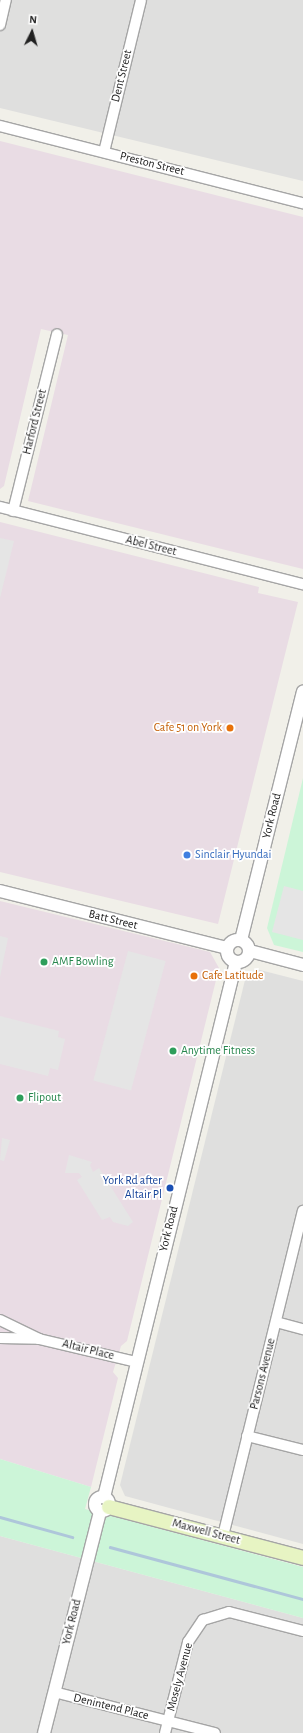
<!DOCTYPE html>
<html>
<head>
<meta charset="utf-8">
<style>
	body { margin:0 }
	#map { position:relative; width:303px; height:1733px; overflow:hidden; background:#f1f0e9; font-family:"Alegreya Sans",sans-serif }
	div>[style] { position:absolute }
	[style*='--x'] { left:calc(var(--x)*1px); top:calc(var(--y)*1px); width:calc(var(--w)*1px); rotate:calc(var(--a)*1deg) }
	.residential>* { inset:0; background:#dfdfde }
	.industrial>* { inset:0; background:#e9dce4 }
	.park>* { inset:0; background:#ccf5d8 }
	.parking>* { inset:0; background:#e5e5e5; transform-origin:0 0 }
	.stream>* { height:2.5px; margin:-1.25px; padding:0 1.25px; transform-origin:1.25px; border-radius:1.25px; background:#aec6da }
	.roads { filter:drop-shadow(1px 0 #a5a5a5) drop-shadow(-1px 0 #a5a5a5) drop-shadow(0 1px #a5a5a5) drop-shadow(0 -1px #a5a5a5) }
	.minor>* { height:10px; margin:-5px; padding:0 5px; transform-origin:5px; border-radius:5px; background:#fff }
	.tertiary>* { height:12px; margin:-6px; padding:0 6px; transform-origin:6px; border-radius:6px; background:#fff }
	.tertiary>.ring { margin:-6px; padding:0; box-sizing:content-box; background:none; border:12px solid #fff; border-radius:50% }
	.secondary>* { height:14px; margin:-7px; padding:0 7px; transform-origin:7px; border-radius:7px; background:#e7f4c3 }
	.dots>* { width:11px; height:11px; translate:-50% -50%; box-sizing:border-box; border:2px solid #fff; border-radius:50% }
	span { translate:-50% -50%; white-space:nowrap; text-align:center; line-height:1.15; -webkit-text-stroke:3.5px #fff; paint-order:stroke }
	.street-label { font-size:12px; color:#212121 }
	.food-label { font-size:12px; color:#c56008 }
	.right { translate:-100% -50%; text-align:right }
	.left { translate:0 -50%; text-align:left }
	.shop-label { font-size:12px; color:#366cbe }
	.leisure-label { font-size:12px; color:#27864d }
	.transit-label { font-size:12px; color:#164399 }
	.north { position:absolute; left:12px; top:12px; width:40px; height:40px; -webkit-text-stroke:3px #fff; paint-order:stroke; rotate:5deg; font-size:11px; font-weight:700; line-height:16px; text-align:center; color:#212121 }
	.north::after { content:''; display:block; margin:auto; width:14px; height:18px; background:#212121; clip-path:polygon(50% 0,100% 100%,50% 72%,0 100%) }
</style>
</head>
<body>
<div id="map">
	<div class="residential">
		<div style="clip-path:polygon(0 0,303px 0,303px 181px,0 108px)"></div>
		<div style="clip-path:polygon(256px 969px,303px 981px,303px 1544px,125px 1496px,120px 1485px,246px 976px)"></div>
		<div style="clip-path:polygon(0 1536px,303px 1618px,303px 1733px,0 1733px)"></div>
	</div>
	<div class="industrial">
		<div style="clip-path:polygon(0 141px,303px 217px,303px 569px,28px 501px,68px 335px,41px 329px,4px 486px,0 489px)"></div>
		<div style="clip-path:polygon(0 522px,259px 587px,258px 593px,298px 602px,218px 924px,0 872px)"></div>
		<div style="clip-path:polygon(0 901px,210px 952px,219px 968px,127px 1341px,121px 1346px,113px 1372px,118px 1378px,91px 1487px,0 1459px)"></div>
	</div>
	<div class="park">
		<div style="clip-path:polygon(303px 778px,303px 952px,274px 945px,267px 928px)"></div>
		<div style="clip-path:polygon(0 1459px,91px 1487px,85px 1509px,303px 1567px,303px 1618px,0 1536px)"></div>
	</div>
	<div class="parking">
		<div style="clip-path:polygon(0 538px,14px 541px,0 598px)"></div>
		<div style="clip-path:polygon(284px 886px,303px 891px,303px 940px,272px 932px)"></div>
		<div style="clip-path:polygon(0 936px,8px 938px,0 977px)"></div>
		<div style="left:128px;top:951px;width:39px;height:134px;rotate:15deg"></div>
		<div style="clip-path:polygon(0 1016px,59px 1031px,58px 1037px,65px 1039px,58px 1070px,50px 1068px,48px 1076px,0 1064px)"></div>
		<div style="clip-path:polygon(2px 1138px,10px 1140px,4px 1161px,0 1160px)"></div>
		<div style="clip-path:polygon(69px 1155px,92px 1162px,90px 1165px,93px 1172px,99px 1168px,133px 1222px,128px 1226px,113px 1222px,110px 1217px,102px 1220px,77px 1180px,82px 1177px,79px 1173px,65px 1173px)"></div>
	</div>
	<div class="stream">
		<div style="--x:0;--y:1517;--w:75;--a:15.5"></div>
		<div style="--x:110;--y:1547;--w:200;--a:15.1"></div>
	</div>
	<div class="roads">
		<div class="minor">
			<div style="--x:0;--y:25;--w:26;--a:-77"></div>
			<div style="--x:0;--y:126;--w:313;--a:14.3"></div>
			<div style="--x:104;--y:152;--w:156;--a:-76.3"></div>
			<div style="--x:0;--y:507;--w:313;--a:14.3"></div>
			<div style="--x:13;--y:511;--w:182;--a:-76"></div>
			<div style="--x:0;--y:1320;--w:43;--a:26"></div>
			<div style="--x:39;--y:1339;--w:100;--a:13.3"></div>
			<div style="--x:276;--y:1322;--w:28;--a:15"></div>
			<div style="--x:0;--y:1338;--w:39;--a:1"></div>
			<div style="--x:247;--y:1436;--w:58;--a:14"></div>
			<div style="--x:223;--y:1536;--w:335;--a:-76.2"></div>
			<div style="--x:54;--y:1692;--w:166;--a:14.3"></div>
			<div style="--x:165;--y:1733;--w:94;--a:-75.8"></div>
			<div style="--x:188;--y:1642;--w:27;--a:-56"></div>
			<div style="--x:203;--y:1620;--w:27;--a:-17"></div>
			<div style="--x:229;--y:1612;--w:76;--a:14.4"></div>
		</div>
		<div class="tertiary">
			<div style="--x:0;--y:891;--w:234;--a:14.1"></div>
			<div class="ring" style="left:227px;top:940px;width:10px;height:10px"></div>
			<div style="--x:241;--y:940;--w:256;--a:-76"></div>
			<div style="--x:250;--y:951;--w:55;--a:14.8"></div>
			<div class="ring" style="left:95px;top:1497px;width:2px;height:2px"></div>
			<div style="--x:104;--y:1497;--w:551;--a:-76.14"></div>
			<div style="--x:44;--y:1733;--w:229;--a:-75.8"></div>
		</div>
		<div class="secondary">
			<div style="--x:109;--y:1507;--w:201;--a:14.7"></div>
		</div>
	</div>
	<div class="dots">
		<div style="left:230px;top:728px;background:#e8710a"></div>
		<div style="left:187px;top:855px;background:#3f7fe0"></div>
		<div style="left:44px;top:962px;background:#2e9e5b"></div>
		<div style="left:194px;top:976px;background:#e8710a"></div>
		<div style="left:173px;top:1051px;background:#2e9e5b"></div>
		<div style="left:20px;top:1098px;background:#2e9e5b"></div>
		<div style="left:170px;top:1188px;background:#1a4fb4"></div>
	</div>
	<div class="street-label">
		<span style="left:122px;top:76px;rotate:-76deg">Dent Street</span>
		<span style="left:152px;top:164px;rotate:14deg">Preston Street</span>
		<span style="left:35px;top:422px;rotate:-76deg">Harford Street</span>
		<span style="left:151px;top:546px;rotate:14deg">Abel Street</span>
		<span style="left:272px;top:816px;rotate:-76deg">York Road</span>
		<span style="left:113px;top:920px;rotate:14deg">Batt Street</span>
		<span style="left:169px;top:1229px;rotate:-76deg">York Road</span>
		<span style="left:88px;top:1350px;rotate:14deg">Altair Place</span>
		<span style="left:263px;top:1374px;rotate:-76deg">Parsons Avenue</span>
		<span style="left:206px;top:1532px;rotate:15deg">Maxwell Street</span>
		<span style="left:72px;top:1622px;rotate:-76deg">York Road</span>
		<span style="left:180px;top:1677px;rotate:-75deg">Mosely Avenue</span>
		<span style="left:111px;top:1707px;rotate:14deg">Denintend Place</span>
	</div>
	<div class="food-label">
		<span class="right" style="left:222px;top:728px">Cafe 51 on York</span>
		<span class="left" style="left:202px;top:976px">Cafe Latitude</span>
	</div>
	<div class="shop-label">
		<span class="left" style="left:195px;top:855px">Sinclair Hyundai</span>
	</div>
	<div class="leisure-label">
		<span class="left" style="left:52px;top:962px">AMF Bowling</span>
		<span class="left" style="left:181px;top:1051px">Anytime Fitness</span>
		<span class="left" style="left:28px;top:1098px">Flipout</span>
	</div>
	<div class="transit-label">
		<span class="right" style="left:162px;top:1188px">York Rd after<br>Altair Pl</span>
	</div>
	<div class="north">N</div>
</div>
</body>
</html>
